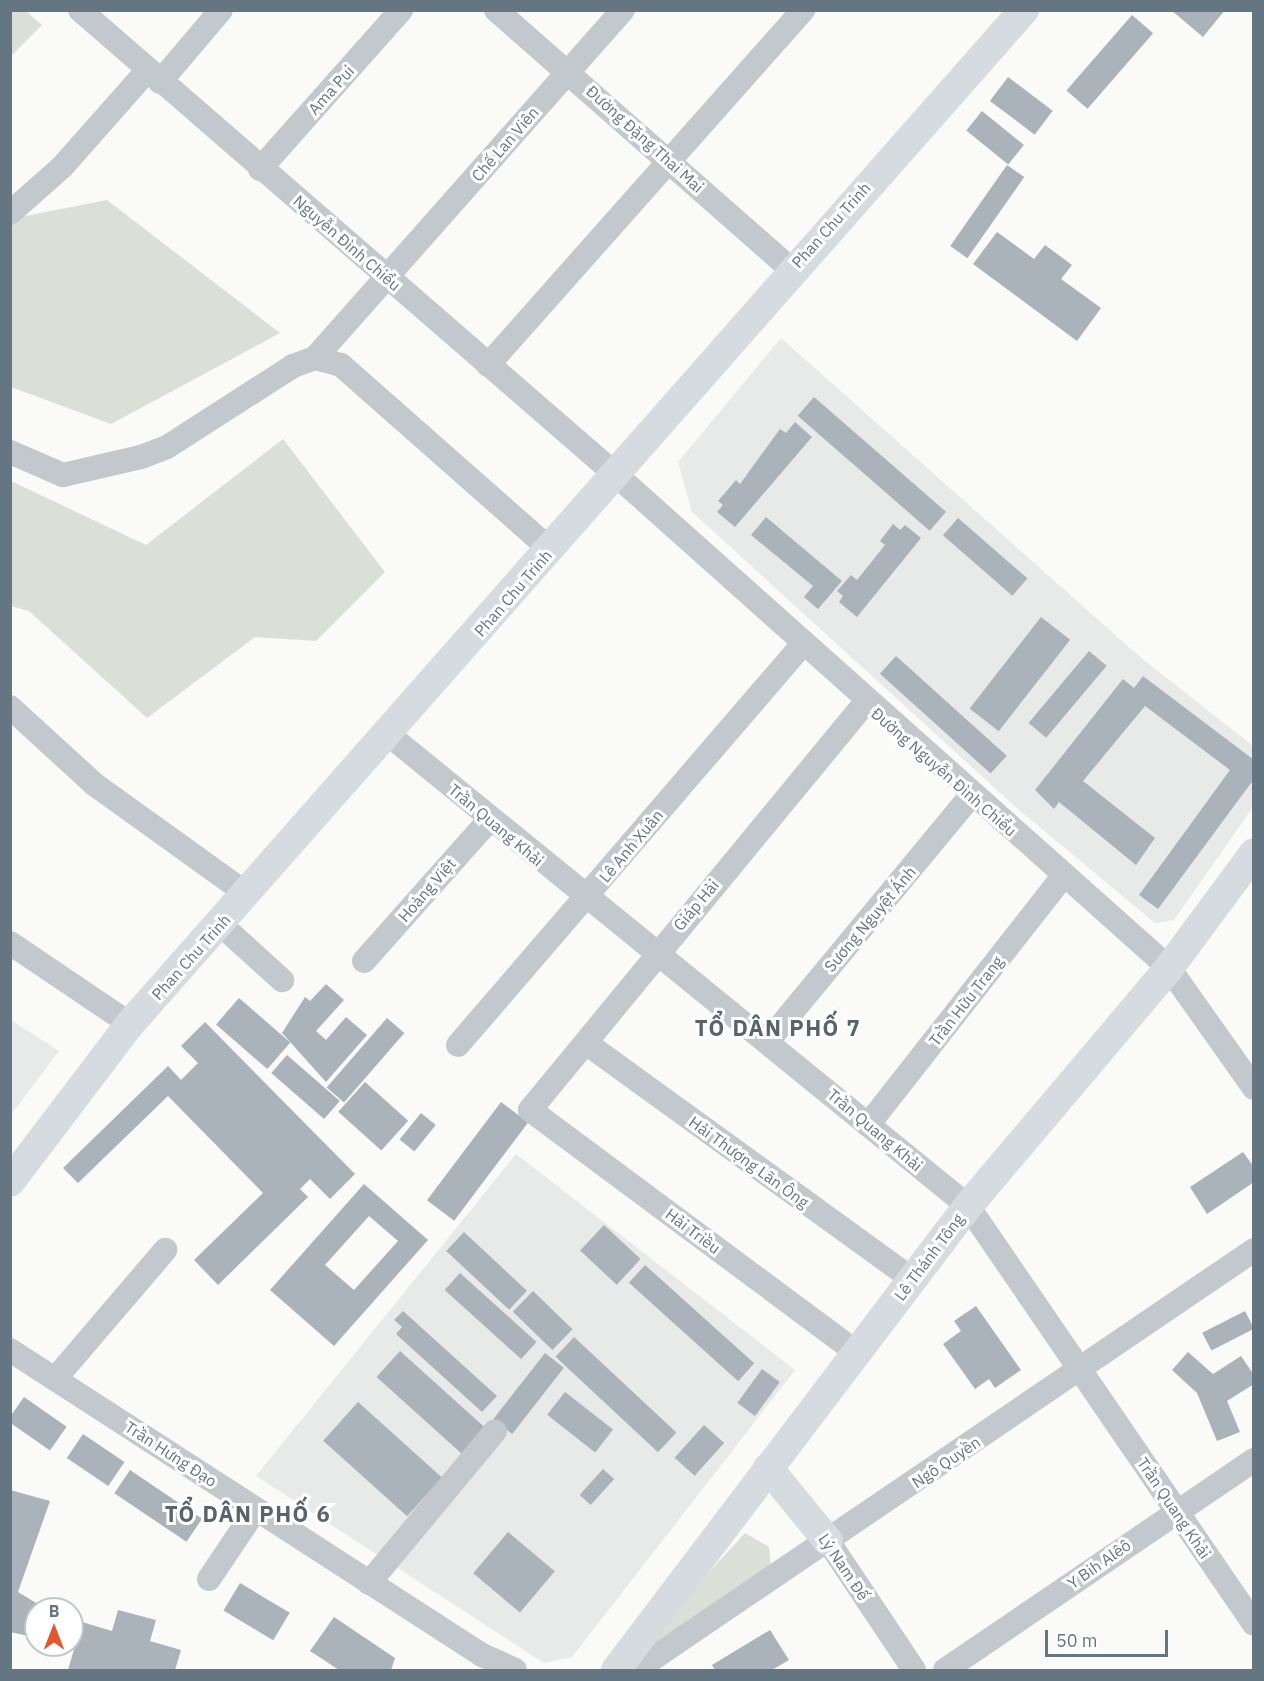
<!DOCTYPE html>
<html>
<head>
<meta charset="utf-8">
<style>
	body { margin:0 }
	#map { position:relative; width:1264px; height:1681px; overflow:hidden; background:#fafaf8; font-family:"IBM Plex Sans",sans-serif }
	div>[style] { position:absolute }
	[style*='--x'] { left:calc(var(--x)*1px); top:calc(var(--y)*1px); width:calc(var(--w)*1px); rotate:calc(var(--a)*1deg) }
	.built>* { inset:0; background:#e8e9e9 }
	.green>* { inset:0; background:#dadfd7 }
	.building>* { inset:0; background:#aab3b9; transform-origin:0 0 }
	.minor>* { height:24px; margin:-12px; padding:0 12px; transform-origin:12px; border-radius:12px; background:#c3c8cc }
	.major>* { height:30px; margin:-15px; padding:0 15px; transform-origin:15px; border-radius:15px; background:#d6dbdf }
	span { translate:-50% -50%; white-space:nowrap; text-align:center; line-height:1.15; -webkit-text-stroke:6px #fff; paint-order:stroke }
	.street-label { font-size:16px; color:#657683 }
	.district-label { font-size:22px; color:#57646e; font-weight:700; letter-spacing:1.5px }
	.frame { position:absolute; inset:0; border:12px solid #657683; pointer-events:none }
	.north { position:absolute; left:24px; top:1597px; width:60px; height:60px; box-sizing:border-box; background:#fff; border:2px solid #c1c8cd; border-radius:50%; rotate:0deg; font-size:16px; font-weight:700; line-height:24px; text-align:center; color:#657683 }
	.north::after { content:''; display:block; margin:auto; width:21px; height:27px; background:#e4572e; clip-path:polygon(50% 0,100% 100%,50% 72%,0 100%) }
	.scale { position:absolute; left:1045px; top:1630px; width:123px; height:27px; box-sizing:border-box; border:3px solid #657683; border-top:0; padding-left:8px; font-size:18px; line-height:21px; white-space:nowrap; color:#657683; -webkit-text-stroke:4px #fff; paint-order:stroke }
</style>
</head>
<body>
<div id="map">
	<div class="built">
		<div style="clip-path:polygon(781px 338px,1140px 657px,1253px 746px,1253px 807px,1174px 920px,1155px 923px,1019px 810px,692px 512px,678px 462px)"></div>
		<div style="clip-path:polygon(11px 1020px,59px 1051px,11px 1115px)"></div>
		<div style="clip-path:polygon(516px 1154px,795px 1370px,572px 1657px,544px 1663px,256px 1476px)"></div>
	</div>
	<div class="green">
		<div style="clip-path:polygon(11px 10px,26px 11px,42px 25px,11px 56px)"></div>
		<div style="clip-path:polygon(107px 200px,280px 333px,111px 424px,11px 387px,10px 219px)"></div>
		<div style="clip-path:polygon(283px 439px,385px 572px,316px 641px,255px 637px,147px 718px,29px 611px,11px 606px,11px 481px,146px 545px)"></div>
		<div style="clip-path:polygon(745px 1533px,769px 1547px,771px 1569px,619px 1670px)"></div>
	</div>
	<div class="building">
		<div style="clip-path:polygon(1171px 10px,1225px 10px,1203px 37px)"></div>
		<div style="left:1132px;top:15px;width:28px;height:100px;rotate:41deg"></div>
		<div style="left:1008px;top:77px;width:56px;height:30px;rotate:37deg"></div>
		<div style="left:982px;top:111px;width:54px;height:25px;rotate:39deg"></div>
		<div style="left:1007px;top:165px;width:21px;height:99px;rotate:35deg"></div>
		<div style="clip-path:polygon(997px 232px,1034px 259px,1045px 245px,1072px 265px,1061px 279px,1101px 308px,1077px 341px,973px 264px)"></div>
		<div style="left:814px;top:397px;width:175px;height:25px;rotate:41deg"></div>
		<div style="clip-path:polygon(795px 422px,812px 437px,735px 527px,717px 512px,723px 505px,718px 501px,736px 480px,740px 484px,780px 429px,786px 433px)"></div>
		<div style="clip-path:polygon(766px 517px,842px 581px,818px 609px,804px 597px,813px 586px,751px 535px)"></div>
		<div style="left:958px;top:518px;width:92px;height:23px;rotate:41deg"></div>
		<div style="clip-path:polygon(893px 524px,900px 530px,905px 525px,921px 538px,857px 617px,839px 602px,843px 596px,837px 591px,851px 575px,857px 580px,885px 545px,880px 541px)"></div>
		<div style="left:1041px;top:617px;width:37px;height:116px;rotate:38deg"></div>
		<div style="left:1089px;top:651px;width:23px;height:94px;rotate:40deg"></div>
		<div style="left:896px;top:656px;width:149px;height:24px;rotate:42deg"></div>
		<div style="clip-path:polygon(1143px 676px,1254px 760px,1254px 779px,1158px 909px,1139px 895px,1230px 770px,1145px 706px,1083px 781px,1155px 838px,1136px 865px,1059px 802px,1054px 809px,1035px 790px,1123px 679px,1134px 688px)"></div>
		<div style="clip-path:polygon(326px 984px,344px 1000px,316px 1031px,326px 1040px,346px 1017px,367px 1035px,326px 1082px,282px 1033px,305px 997px,310px 1001px)"></div>
		<div style="left:239px;top:998px;width:68px;height:35px;rotate:41deg"></div>
		<div style="left:387px;top:1018px;width:23px;height:92px;rotate:41deg"></div>
		<div style="clip-path:polygon(205px 1022px,355px 1174px,330px 1199px,310px 1179px,300px 1189px,308px 1197px,218px 1285px,194px 1260px,263px 1193px,168px 1096px,78px 1183px,63px 1168px,168px 1066px,181px 1080px,198px 1063px,181px 1046px)"></div>
		<div style="left:287px;top:1055px;width:70px;height:24px;rotate:41deg"></div>
		<div style="left:365px;top:1082px;width:58px;height:40px;rotate:42deg"></div>
		<div style="left:501px;top:1102px;width:34px;height:123px;rotate:37deg"></div>
		<div style="left:421px;top:1113px;width:19px;height:34px;rotate:39deg"></div>
		<div style="clip-path:polygon(1243px 1152px,1254px 1167px,1254px 1182px,1207px 1214px,1190px 1187px)"></div>
		<div style="clip-path:polygon(evenodd,364px 1184px,428px 1240px,334px 1346px,270px 1290px,364px 1184px,369px 1216px,398px 1241px,354px 1290px,325px 1265px,369px 1216px)"></div>
		<div style="left:604px;top:1225px;width:50px;height:35px;rotate:43deg"></div>
		<div style="left:464px;top:1232px;width:86px;height:26px;rotate:43deg"></div>
		<div style="left:645px;top:1265px;width:147px;height:24px;rotate:42deg"></div>
		<div style="left:460px;top:1273px;width:103px;height:23px;rotate:42deg"></div>
		<div style="left:533px;top:1291px;width:55px;height:29px;rotate:44deg"></div>
		<div style="clip-path:polygon(976px 1306px,1021px 1370px,995px 1388px,989px 1379px,975px 1389px,943px 1344px,961px 1331px,954px 1321px)"></div>
		<div style="clip-path:polygon(403px 1311px,497px 1396px,482px 1412px,396px 1334px,402px 1327px,394px 1320px)"></div>
		<div style="left:1245px;top:1311px;width:20px;height:48px;rotate:63deg"></div>
		<div style="left:574px;top:1337px;width:140px;height:27px;rotate:43deg"></div>
		<div style="left:400px;top:1351px;width:115px;height:35px;rotate:42deg"></div>
		<div style="clip-path:polygon(1188px 1352px,1213px 1374px,1241px 1356px,1254px 1375px,1254px 1384px,1227px 1401px,1240px 1432px,1217px 1441px,1197px 1393px,1172px 1370px)"></div>
		<div style="left:545px;top:1353px;width:24px;height:84px;rotate:38deg"></div>
		<div style="left:762px;top:1369px;width:22px;height:42px;rotate:36deg"></div>
		<div style="left:565px;top:1392px;width:61px;height:29px;rotate:38deg"></div>
		<div style="left:24px;top:1397px;width:52px;height:29px;rotate:35deg"></div>
		<div style="left:358px;top:1402px;width:113px;height:52px;rotate:42deg"></div>
		<div style="left:704px;top:1425px;width:27px;height:44px;rotate:42deg"></div>
		<div style="left:83px;top:1434px;width:50px;height:29px;rotate:34deg"></div>
		<div style="left:603px;top:1469px;width:15px;height:35px;rotate:42deg"></div>
		<div style="left:130px;top:1470px;width:87px;height:28px;rotate:34deg"></div>
		<div style="clip-path:polygon(10px 1490px,50px 1501px,18px 1592px,46px 1609px,36px 1609px,33px 1637px,10px 1632px)"></div>
		<div style="left:508px;top:1532px;width:61px;height:54px;rotate:40deg"></div>
		<div style="left:240px;top:1583px;width:58px;height:32px;rotate:31deg"></div>
		<div style="clip-path:polygon(118px 1610px,156px 1620px,150px 1641px,181px 1650px,175px 1670px,68px 1670px,82px 1622px,112px 1631px)"></div>
		<div style="clip-path:polygon(334px 1617px,395px 1658px,391px 1670px,339px 1670px,310px 1651px)"></div>
		<div style="clip-path:polygon(770px 1630px,789px 1660px,772px 1670px,715px 1670px,712px 1665px)"></div>
	</div>
	<div class="minor">
		<div style="--x:80;--y:10;--w:708;--a:40.93"></div>
		<div style="--x:615;--y:474;--w:742;--a:41.72"></div>
		<div style="--x:1169;--y:968;--w:147;--a:54.7"></div>
		<div style="--x:496;--y:10;--w:393;--a:41.3"></div>
		<div style="--x:160;--y:82;--w:94;--a:-49.7"></div>
		<div style="--x:260;--y:169;--w:213;--a:-48.4"></div>
		<div style="--x:10;--y:213;--w:69;--a:-41.5"></div>
		<div style="--x:62;--y:167;--w:128;--a:-48.5"></div>
		<div style="--x:315;--y:358;--w:465;--a:-48.5"></div>
		<div style="--x:488;--y:365;--w:475;--a:-48.4"></div>
		<div style="--x:10;--y:452;--w:58;--a:23.5"></div>
		<div style="--x:63;--y:475;--w:80;--a:-13"></div>
		<div style="--x:141;--y:457;--w:28;--a:-21"></div>
		<div style="--x:167;--y:447;--w:150;--a:-32.7"></div>
		<div style="--x:293;--y:366;--w:23;--a:-20"></div>
		<div style="--x:315;--y:358;--w:27;--a:15"></div>
		<div style="--x:341;--y:365;--w:280;--a:41.4"></div>
		<div style="--x:10;--y:707;--w:114;--a:42.5"></div>
		<div style="--x:94;--y:784;--w:188;--a:35.7"></div>
		<div style="--x:389;--y:735;--w:746;--a:39.13"></div>
		<div style="--x:968;--y:1206;--w:506;--a:55.62"></div>
		<div style="--x:220;--y:924;--w:84;--a:42.1"></div>
		<div style="--x:10;--y:943;--w:145;--a:34"></div>
		<div style="--x:364;--y:961;--w:188;--a:-48.4"></div>
		<div style="--x:768;--y:1041;--w:318;--a:-50.4"></div>
		<div style="--x:586;--y:1043;--w:404;--a:35.9"></div>
		<div style="--x:458;--y:1045;--w:528;--a:-49.3"></div>
		<div style="--x:868;--y:1125;--w:316;--a:-51.9"></div>
		<div style="--x:10;--y:1350;--w:562;--a:32.87"></div>
		<div style="--x:482;--y:1655;--w:36;--a:24"></div>
		<div style="--x:856;--y:1352;--w:406;--a:-143.4"></div>
		<div style="--x:530;--y:1110;--w:527;--a:-50.54"></div>
		<div style="--x:55;--y:1379;--w:170;--a:-49.5"></div>
		<div style="--x:828;--y:1541;--w:155;--a:56.3"></div>
		<div style="--x:209;--y:1579;--w:84;--a:-56.1"></div>
		<div style="--x:369;--y:1583;--w:197;--a:-50.3"></div>
		<div style="--x:636;--y:1670;--w:747;--a:-34.2"></div>
		<div style="--x:945;--y:1670;--w:374;--a:-34.2"></div>
	</div>
	<div class="major">
		<div style="--x:10;--y:1182;--w:198;--a:-52.8"></div>
		<div style="--x:130;--y:1024;--w:1352;--a:-48.6"></div>
		<div style="--x:768;--y:1468;--w:94;--a:50.6"></div>
		<div style="--x:616;--y:1670;--w:582;--a:-52.82"></div>
		<div style="--x:968;--y:1206;--w:312;--a:-49.8"></div>
		<div style="--x:1169;--y:968;--w:143;--a:-53.5"></div>
	</div>
	<div class="street-label">
		<span style="left:331px;top:90px;rotate:-48deg">Ama Pui</span>
		<span style="left:645px;top:139px;rotate:42deg">Đường Đặng Thai Mai</span>
		<span style="left:505px;top:144px;rotate:-49deg">Chế Lan Viên</span>
		<span style="left:831px;top:225px;rotate:-48deg">Phan Chu Trinh</span>
		<span style="left:347px;top:243px;rotate:41deg">Nguyễn Đình Chiểu</span>
		<span style="left:513px;top:593px;rotate:-49deg">Phan Chu Trinh</span>
		<span style="left:944px;top:772px;rotate:41deg">Đường Nguyễn Đình Chiểu</span>
		<span style="left:496px;top:825px;rotate:40deg">Trần Quang Khải</span>
		<span style="left:631px;top:846px;rotate:-50deg">Lê Anh Xuân</span>
		<span style="left:427px;top:890px;rotate:-49deg">Hoàng Việt</span>
		<span style="left:696px;top:905px;rotate:-50deg">Giáp Hải</span>
		<span style="left:870px;top:919px;rotate:-50deg">Sương Nguyệt Ánh</span>
		<span style="left:191px;top:957px;rotate:-48deg">Phan Chu Trinh</span>
		<span style="left:966px;top:1001px;rotate:-52deg">Trần Hữu Trang</span>
		<span style="left:875px;top:1130px;rotate:40deg">Trần Quang Khải</span>
		<span style="left:749px;top:1162px;rotate:36deg">Hải Thượng Lãn Ông</span>
		<span style="left:693px;top:1231px;rotate:37deg">Hải Triều</span>
		<span style="left:929px;top:1257px;rotate:-53deg">Lê Thánh Tông</span>
		<span style="left:171px;top:1454px;rotate:33deg">Trần Hưng Đạo</span>
		<span style="left:946px;top:1462px;rotate:-34deg">Ngô Quyền</span>
		<span style="left:1174px;top:1508px;rotate:56deg">Trần Quang Khải</span>
		<span style="left:1099px;top:1564px;rotate:-35deg">Y Bih Alêô</span>
		<span style="left:844px;top:1567px;rotate:56deg">Lý Nam Đế</span>
	</div>
	<div class="district-label">
		<span style="left:778px;top:1028px">TỔ DÂN PHỐ 7</span>
		<span style="left:248px;top:1514px">TỔ DÂN PHỐ 6</span>
	</div>
	<div class="frame"></div>
	<div class="north">B</div>
	<div class="scale">50 m</div>
</div>
</body>
</html>
